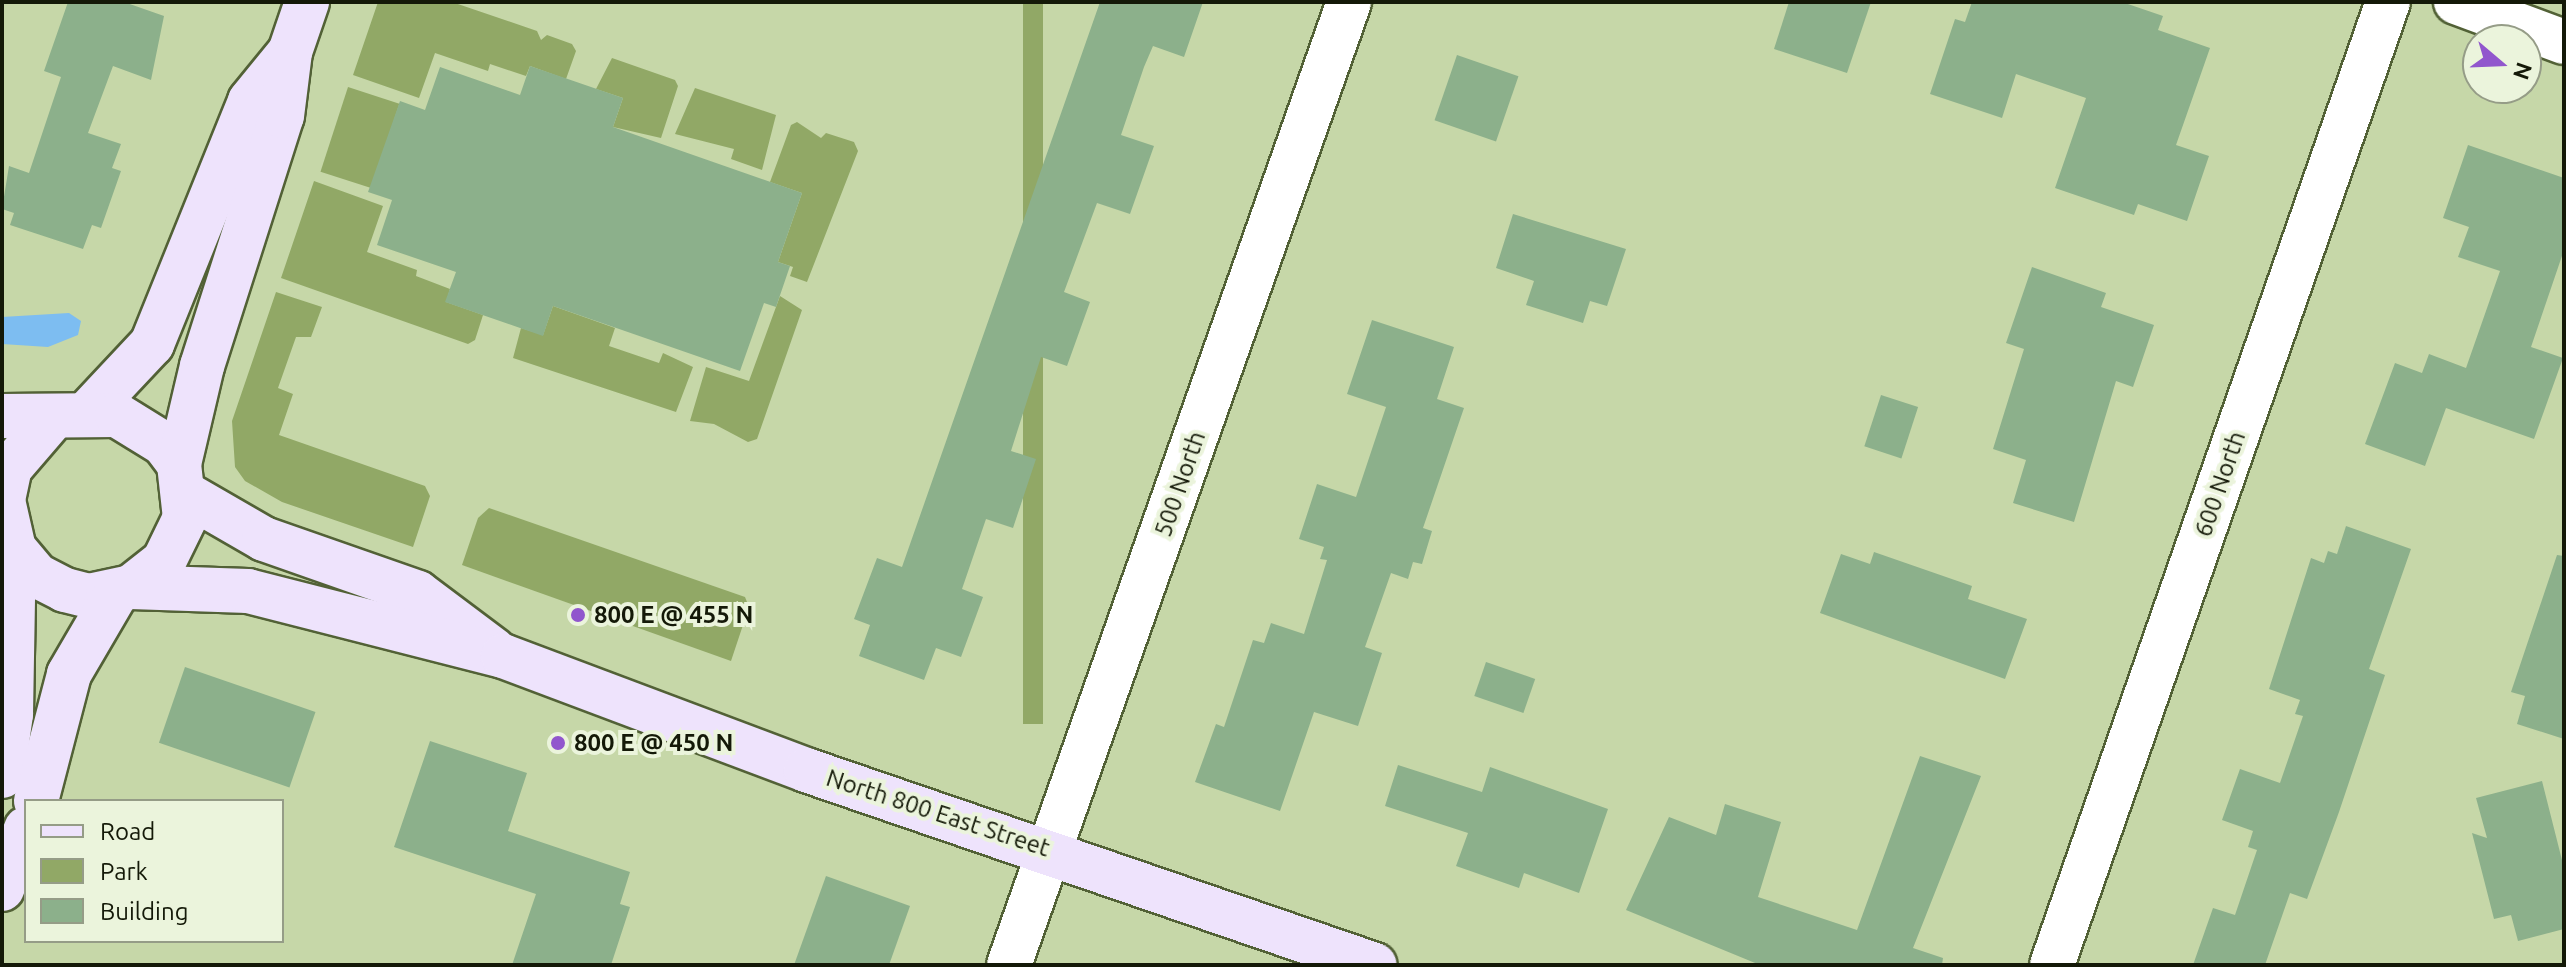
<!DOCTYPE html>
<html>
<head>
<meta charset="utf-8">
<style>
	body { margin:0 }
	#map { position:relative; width:2566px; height:967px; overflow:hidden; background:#c6d7a8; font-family:Ubuntu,sans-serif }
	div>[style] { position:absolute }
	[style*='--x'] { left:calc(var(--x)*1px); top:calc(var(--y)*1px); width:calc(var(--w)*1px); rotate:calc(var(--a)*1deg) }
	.green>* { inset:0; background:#91a866; transform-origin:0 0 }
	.water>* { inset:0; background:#7dbdf1 }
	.building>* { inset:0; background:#8cb08b; transform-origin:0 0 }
	.roads { filter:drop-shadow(2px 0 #526136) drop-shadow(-2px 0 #526136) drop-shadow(0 2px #526136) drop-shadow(0 -2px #526136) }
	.street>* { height:44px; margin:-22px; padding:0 22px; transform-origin:22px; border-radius:22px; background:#fff }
	.secondary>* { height:44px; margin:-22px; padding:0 22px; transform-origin:22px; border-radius:22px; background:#eee3fc }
	.dots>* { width:22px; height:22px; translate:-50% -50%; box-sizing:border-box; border:4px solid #ebf4dc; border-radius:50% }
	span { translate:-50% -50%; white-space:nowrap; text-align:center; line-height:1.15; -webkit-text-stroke:8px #ebf4dc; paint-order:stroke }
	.street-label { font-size:24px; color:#141908 }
	.poi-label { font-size:24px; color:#141908; font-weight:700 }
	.left { translate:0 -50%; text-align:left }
	.frame { position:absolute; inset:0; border:4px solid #141908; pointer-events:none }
	.legend { position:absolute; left:24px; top:799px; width:260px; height:144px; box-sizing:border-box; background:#ebf4dc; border:2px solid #959c87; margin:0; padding:10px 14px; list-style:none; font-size:24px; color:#141908 }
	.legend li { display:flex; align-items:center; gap:16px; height:40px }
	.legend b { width:40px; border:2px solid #959c87 }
	.north { position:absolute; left:2462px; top:24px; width:80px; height:80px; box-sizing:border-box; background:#ebf4dc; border:2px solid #959c87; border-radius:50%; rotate:109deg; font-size:22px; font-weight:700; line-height:32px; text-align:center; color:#141908 }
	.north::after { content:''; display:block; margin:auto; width:28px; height:36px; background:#9156cd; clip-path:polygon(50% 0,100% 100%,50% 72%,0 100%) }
</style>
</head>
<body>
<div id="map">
	<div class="green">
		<div style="clip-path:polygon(378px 2px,452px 2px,537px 31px,541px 40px,547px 35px,572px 44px,576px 51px,566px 79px,530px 66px,526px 76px,490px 64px,488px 71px,435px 53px,419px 98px,353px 75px)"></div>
		<div style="left:1023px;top:2px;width:20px;height:722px"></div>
		<div style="clip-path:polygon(612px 58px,675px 80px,678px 86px,661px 138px,613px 127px,623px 98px,596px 89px)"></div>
		<div style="left:348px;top:87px;width:54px;height:89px;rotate:18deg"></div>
		<div style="clip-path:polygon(695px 88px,776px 115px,762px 170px,731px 159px,734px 149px,675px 134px)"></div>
		<div style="clip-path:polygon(797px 122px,821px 138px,826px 133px,854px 142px,858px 151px,807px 282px,790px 276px,793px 267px,778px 262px,802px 193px,770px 182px,791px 125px)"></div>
		<div style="clip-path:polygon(314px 181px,383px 206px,367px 252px,417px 270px,416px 276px,450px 289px,446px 302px,483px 315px,475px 340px,468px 344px,281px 278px)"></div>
		<div style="clip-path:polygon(276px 292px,322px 307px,311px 337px,296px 337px,278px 388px,293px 394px,279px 435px,425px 486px,430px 496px,413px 547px,282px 502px,245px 481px,235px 467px,232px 421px)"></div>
		<div style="clip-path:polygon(780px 296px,802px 310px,757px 439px,748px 442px,714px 424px,690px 421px,706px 367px,749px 381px)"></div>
		<div style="clip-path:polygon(553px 306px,615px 328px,609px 346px,659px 363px,663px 353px,693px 367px,676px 412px,513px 358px,521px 328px,543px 335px)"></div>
		<div style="clip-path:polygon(489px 508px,745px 597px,749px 607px,731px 661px,462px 565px,478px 518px)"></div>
	</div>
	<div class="water">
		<div style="clip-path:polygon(69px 313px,81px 321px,78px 335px,48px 347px,2px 344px,2px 317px)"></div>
	</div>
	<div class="building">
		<div style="clip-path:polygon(68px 2px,124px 2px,164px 16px,151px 80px,113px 66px,88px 133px,121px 144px,112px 168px,121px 171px,101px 228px,92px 225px,83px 249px,10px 225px,14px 213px,2px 209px,9px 166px,29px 173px,61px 77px,44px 71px)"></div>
		<div style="clip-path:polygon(1100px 2px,1203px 2px,1184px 57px,1153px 46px,1144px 67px,1121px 135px,1154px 146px,1130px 214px,1097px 203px,1064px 292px,1090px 302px,1067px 366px,1041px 357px,1011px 451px,1036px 459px,1013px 528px,986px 519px,962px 589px,983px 597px,961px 657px,936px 648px,924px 680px,859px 656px,870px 625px,854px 619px,877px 558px,902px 567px)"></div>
		<div style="clip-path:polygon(1789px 2px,1871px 2px,1847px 73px,1774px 49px)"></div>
		<div style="clip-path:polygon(1972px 2px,2122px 2px,2163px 16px,2158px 30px,2210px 48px,2176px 145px,2209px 156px,2187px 221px,2138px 204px,2134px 215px,2055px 188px,2086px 98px,2016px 74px,2002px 118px,1930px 94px,1955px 19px,1965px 22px)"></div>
		<div style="left:1457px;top:55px;width:65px;height:69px;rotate:19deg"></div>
		<div style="clip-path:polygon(530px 66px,623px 98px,613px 127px,802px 193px,778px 262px,790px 266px,776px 307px,764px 303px,740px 371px,553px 306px,543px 336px,445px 302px,456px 272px,377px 245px,392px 200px,368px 192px,400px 101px,425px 110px,440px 67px,520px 95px)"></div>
		<div style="clip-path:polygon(2468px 145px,2564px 178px,2564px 250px,2531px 347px,2563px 358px,2534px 439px,2446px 408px,2425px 466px,2365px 444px,2395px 363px,2422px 373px,2429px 354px,2466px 368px,2500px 271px,2458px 257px,2469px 227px,2443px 218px)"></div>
		<div style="clip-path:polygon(1513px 214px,1626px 249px,1607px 306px,1590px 301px,1583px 323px,1526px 305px,1534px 281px,1496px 268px)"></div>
		<div style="clip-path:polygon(2032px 267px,2106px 293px,2101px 307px,2154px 325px,2133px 387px,2116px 381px,2074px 522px,2013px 503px,2026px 460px,1993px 449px,2024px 349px,2006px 343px)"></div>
		<div style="clip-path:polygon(1372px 320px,1454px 347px,1437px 399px,1464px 408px,1423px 528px,1432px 531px,1422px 564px,1413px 562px,1408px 579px,1391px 573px,1365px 647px,1382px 653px,1358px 726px,1314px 712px,1280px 811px,1195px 782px,1216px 724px,1224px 727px,1253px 640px,1264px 643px,1271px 623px,1304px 634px,1327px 560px,1320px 559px,1324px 547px,1299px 539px,1317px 484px,1356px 497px,1386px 407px,1347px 394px)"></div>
		<div style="left:1881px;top:395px;width:39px;height:54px;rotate:18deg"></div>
		<div style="clip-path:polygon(2346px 526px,2411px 549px,2369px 669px,2385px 675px,2339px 812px,2307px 899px,2290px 893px,2265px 965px,2193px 965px,2213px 908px,2235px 915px,2257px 850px,2248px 847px,2253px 831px,2222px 820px,2240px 769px,2280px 783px,2303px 716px,2295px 714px,2300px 700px,2269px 689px,2311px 558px,2324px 563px,2328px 551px,2337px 554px)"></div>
		<div style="clip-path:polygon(1874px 552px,1972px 586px,1968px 599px,2027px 619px,2005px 679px,1820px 613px,1841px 554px,1870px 564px)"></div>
		<div style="clip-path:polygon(2557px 555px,2564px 556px,2564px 739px,2517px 724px,2525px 696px,2511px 692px)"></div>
		<div style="left:1486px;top:662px;width:52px;height:36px;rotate:19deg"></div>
		<div style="left:185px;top:667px;width:138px;height:80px;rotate:19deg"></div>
		<div style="clip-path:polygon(430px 741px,527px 773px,508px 831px,630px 872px,620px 904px,630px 907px,611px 965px,512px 965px,536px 894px,394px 847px)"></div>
		<div style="clip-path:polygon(1920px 756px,1981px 776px,1913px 948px,1943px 958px,1942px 965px,1760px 965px,1626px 910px,1669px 817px,1716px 835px,1725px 804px,1781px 822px,1758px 897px,1857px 930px)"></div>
		<div style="clip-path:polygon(1398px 765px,1482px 792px,1490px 767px,1608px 809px,1579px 893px,1524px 873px,1519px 888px,1456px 866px,1468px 833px,1385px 806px)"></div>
		<div style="clip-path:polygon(2542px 781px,2564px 868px,2564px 929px,2518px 941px,2511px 915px,2494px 919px,2472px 833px,2487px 838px,2476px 798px)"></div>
		<div style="clip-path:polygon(826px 876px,910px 906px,889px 965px,794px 965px)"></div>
	</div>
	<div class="roads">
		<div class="street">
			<div style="--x:2456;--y:2;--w:115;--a:20.3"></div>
			<div style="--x:1009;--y:965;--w:1021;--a:-70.55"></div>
			<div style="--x:2052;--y:965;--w:1020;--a:-70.77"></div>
		</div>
		<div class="secondary">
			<div style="--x:89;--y:411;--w:92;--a:-46.8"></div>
			<div style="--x:152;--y:344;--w:262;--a:-68"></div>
			<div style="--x:250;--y:101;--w:63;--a:-50.8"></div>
			<div style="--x:2;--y:416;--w:115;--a:-0.5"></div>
			<div style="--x:117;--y:415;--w:55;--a:31.7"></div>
			<div style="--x:164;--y:444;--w:25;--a:53"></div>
			<div style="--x:179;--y:464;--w:54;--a:83.7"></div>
			<div style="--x:185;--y:518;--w:48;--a:116"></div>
			<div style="--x:164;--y:561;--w:42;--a:141.8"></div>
			<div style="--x:131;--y:587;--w:43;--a:167.9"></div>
			<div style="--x:89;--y:596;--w:25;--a:-166"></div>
			<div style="--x:65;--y:590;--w:31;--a:-153"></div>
			<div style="--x:37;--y:576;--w:35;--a:-130"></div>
			<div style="--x:14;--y:549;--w:50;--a:-102.7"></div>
			<div style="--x:3;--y:500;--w:33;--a:-78"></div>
			<div style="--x:10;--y:468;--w:65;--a:-49.4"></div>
			<div style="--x:179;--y:464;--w:101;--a:-76.8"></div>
			<div style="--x:202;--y:366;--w:262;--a:-72.3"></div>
			<div style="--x:282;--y:116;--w:64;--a:-82.9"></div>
			<div style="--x:290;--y:52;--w:53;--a:-71.2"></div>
			<div style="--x:186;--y:494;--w:90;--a:30"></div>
			<div style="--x:264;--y:539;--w:163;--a:19.3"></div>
			<div style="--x:418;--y:593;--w:95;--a:36.9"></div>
			<div style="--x:131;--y:587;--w:117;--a:2"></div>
			<div style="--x:248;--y:591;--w:263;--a:14.3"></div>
			<div style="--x:503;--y:656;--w:324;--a:20.6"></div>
			<div style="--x:806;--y:770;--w:601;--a:18.92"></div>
			<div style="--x:2;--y:776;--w:63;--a:-81.7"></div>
			<div style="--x:11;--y:714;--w:165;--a:-89"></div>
			<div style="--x:36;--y:801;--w:131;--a:-75.4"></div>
			<div style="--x:69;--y:674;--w:95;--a:-59.7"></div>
			<div style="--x:2;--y:889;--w:65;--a:-68.2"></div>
		</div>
	</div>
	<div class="dots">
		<div style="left:578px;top:615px;background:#9156cd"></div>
		<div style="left:558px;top:743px;background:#9156cd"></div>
	</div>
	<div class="street-label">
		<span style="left:1180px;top:484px;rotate:-71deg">500 North</span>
		<span style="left:2220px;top:484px;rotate:-71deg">600 North</span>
		<span style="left:938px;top:813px;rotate:18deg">North 800 East Street</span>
	</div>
	<div class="poi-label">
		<span class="left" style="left:594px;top:615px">800 E @ 455 N</span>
		<span class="left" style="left:574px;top:743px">800 E @ 450 N</span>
	</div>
	<div class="frame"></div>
	<ul class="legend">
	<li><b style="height:10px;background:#eee3fc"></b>Road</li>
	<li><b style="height:22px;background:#91a866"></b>Park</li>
	<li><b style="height:22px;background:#8cb08b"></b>Building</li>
	</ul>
	<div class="north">N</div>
</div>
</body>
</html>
